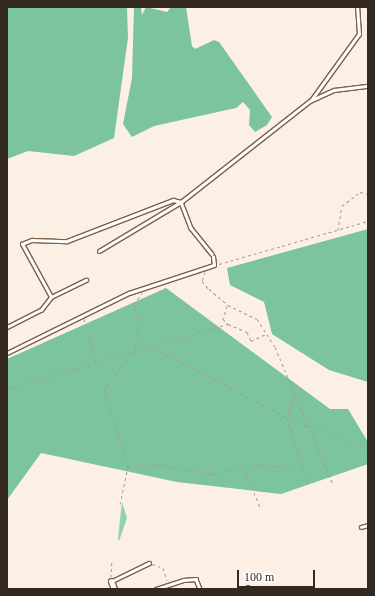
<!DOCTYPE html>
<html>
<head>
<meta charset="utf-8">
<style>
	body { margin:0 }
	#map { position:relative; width:375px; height:596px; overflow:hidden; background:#fcefe4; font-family:Georgia,serif }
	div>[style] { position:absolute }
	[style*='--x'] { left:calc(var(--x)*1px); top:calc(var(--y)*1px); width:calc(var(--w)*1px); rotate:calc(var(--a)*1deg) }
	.green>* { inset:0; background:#8fd4ad }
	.forest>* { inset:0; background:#7cc49c }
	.path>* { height:1px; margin-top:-0.5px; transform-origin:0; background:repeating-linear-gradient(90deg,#a89c91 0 3px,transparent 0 6px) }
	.roads { filter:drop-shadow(1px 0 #7c604a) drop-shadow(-1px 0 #7c604a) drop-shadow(0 1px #7c604a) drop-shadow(0 -1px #7c604a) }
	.lane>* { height:2.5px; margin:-1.25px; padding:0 1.25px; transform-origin:1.25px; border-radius:1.25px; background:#fff }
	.street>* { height:5px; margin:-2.5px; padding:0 2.5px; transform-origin:2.5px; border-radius:2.5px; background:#fff }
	span { translate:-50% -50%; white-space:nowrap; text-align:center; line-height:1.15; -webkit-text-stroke:3.5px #fff; paint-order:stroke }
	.frame { position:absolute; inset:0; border:8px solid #34291f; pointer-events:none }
	.scale { position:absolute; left:237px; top:570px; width:78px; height:18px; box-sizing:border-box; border:2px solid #34291f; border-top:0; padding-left:5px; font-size:12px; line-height:14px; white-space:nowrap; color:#34291f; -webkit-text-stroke:3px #fff; paint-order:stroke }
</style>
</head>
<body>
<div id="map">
	<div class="green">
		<div style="clip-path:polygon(122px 502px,127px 518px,119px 541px,118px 538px)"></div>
	</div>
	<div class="forest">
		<div style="clip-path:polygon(7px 7px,127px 7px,128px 38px,114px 138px,74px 156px,28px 151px,7px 159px)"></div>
		<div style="clip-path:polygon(134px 7px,141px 7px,142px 15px,146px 7px,167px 12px,171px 7px,186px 7px,192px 46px,195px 49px,214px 40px,219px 42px,272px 117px,267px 125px,255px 132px,249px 125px,250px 110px,243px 102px,236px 108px,154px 126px,132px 137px,123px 124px,132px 78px)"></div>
		<div style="clip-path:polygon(368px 229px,368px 382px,329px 370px,272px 334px,264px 302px,230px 285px,227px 268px)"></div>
		<div style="clip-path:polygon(166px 288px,330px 409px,348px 409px,368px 442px,368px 464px,281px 494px,177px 482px,41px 453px,7px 500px,7px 359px)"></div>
	</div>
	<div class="path">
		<div style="--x:338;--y:230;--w:24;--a:-81"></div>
		<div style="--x:342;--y:206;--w:23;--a:-38"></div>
		<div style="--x:360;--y:192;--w:8;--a:14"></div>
		<div style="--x:219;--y:264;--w:155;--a:-16.1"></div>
		<div style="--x:205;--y:272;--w:9;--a:108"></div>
		<div style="--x:202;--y:281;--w:11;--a:49"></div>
		<div style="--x:209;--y:289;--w:25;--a:40"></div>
		<div style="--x:228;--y:305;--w:32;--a:26"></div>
		<div style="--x:257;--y:319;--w:33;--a:57"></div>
		<div style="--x:275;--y:347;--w:149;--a:67.1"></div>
		<div style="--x:227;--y:306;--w:14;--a:107"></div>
		<div style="--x:223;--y:319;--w:7;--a:45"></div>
		<div style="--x:228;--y:324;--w:21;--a:23"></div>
		<div style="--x:247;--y:332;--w:10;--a:66"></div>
		<div style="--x:251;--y:341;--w:17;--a:-25"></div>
		<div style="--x:84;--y:319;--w:45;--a:74.4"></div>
		<div style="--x:155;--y:348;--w:149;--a:27.9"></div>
		<div style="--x:287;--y:418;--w:72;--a:72.3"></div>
		<div style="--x:135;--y:353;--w:29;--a:-84"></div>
		<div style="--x:138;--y:324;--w:20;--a:-101"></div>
		<div style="--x:134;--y:304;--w:14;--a:-54"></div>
		<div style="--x:7;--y:389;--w:230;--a:-16.4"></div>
		<div style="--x:294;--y:394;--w:25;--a:106"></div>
		<div style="--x:287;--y:418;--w:86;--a:20.3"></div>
		<div style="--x:128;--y:467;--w:33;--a:-3"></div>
		<div style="--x:161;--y:465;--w:51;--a:10.2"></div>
		<div style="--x:211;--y:474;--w:50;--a:-10.4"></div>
		<div style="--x:260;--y:465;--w:23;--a:5"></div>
		<div style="--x:283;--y:467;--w:17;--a:-17"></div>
		<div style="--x:255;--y:467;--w:5;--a:-22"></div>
		<div style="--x:245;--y:470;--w:40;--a:68"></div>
		<div style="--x:120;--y:504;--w:38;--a:-78"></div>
		<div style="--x:128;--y:467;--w:81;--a:-107.3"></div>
		<div style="--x:104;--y:390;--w:43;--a:-52.6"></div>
		<div style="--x:152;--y:564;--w:12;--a:20"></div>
		<div style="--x:163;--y:568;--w:13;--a:72"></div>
		<div style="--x:111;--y:577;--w:17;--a:-87"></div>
	</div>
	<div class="roads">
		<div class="lane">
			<div style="--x:312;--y:99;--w:80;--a:-54.1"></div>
			<div style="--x:359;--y:34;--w:27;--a:-94"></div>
			<div style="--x:181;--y:202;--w:28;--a:69"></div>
			<div style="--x:191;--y:228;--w:33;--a:51"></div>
			<div style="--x:99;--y:251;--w:96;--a:-30.9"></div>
			<div style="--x:181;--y:202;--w:164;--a:-38.1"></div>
			<div style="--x:310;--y:101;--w:26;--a:-25"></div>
			<div style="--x:334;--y:90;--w:34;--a:-7"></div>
			<div style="--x:51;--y:297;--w:60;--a:-118.7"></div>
			<div style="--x:22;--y:244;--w:11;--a:-22"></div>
			<div style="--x:32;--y:240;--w:35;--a:2"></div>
			<div style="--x:67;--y:241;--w:114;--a:-21.1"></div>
			<div style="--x:173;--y:200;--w:8;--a:14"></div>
			<div style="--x:7;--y:327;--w:38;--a:-27"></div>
			<div style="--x:41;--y:310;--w:16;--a:-52"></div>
			<div style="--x:51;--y:297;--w:39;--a:-26"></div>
			<div style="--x:7;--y:353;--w:136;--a:-26.2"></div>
			<div style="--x:129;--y:293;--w:89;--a:-18.2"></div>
			<div style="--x:214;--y:265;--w:8;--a:-97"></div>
			<div style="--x:361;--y:527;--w:7;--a:-16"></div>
			<div style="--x:112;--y:581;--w:41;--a:-25.9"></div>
			<div style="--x:248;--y:587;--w:2;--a:63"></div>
			<div style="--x:156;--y:589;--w:28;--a:-18"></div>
			<div style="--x:183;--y:580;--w:13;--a:-4"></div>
			<div style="--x:196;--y:579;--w:11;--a:68"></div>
		</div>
		<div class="street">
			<div style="--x:111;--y:581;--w:9;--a:69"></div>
		</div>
	</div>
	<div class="frame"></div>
	<div class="scale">100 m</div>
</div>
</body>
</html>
